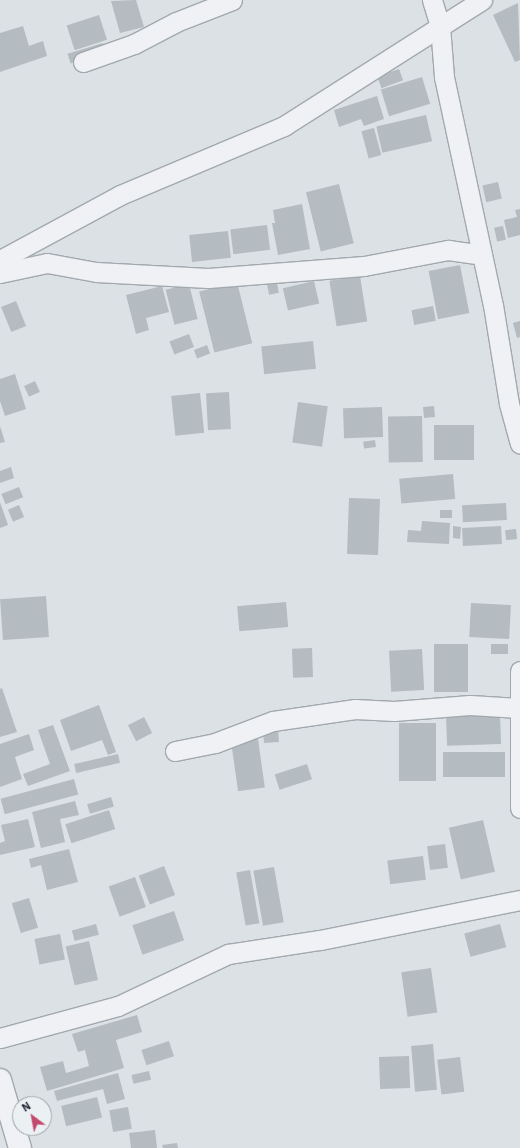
<!DOCTYPE html>
<html>
<head>
<meta charset="utf-8">
<style>
	body { margin:0 }
	#map { position:relative; width:520px; height:1148px; overflow:hidden; background:#dce1e5; font-family:"IBM Plex Sans",sans-serif }
	div>[style] { position:absolute }
	[style*='--x'] { left:calc(var(--x)*1px); top:calc(var(--y)*1px); width:calc(var(--w)*1px); rotate:calc(var(--a)*1deg) }
	.building>* { inset:0; background:#b4bbc1; transform-origin:0 0 }
	.roads { filter:drop-shadow(1px 0 #a2a9ae) drop-shadow(-1px 0 #a2a9ae) drop-shadow(0 1px #a2a9ae) drop-shadow(0 -1px #a2a9ae) }
	.minor>* { height:19px; margin:-9.5px; padding:0 9.5px; transform-origin:9.5px; border-radius:9.5px; background:#eff1f4 }
	.tertiary>* { height:22px; margin:-11px; padding:0 11px; transform-origin:11px; border-radius:11px; background:#eff1f4 }
	span { translate:-50% -50%; white-space:nowrap; text-align:center; line-height:1.15; -webkit-text-stroke:3.5px #ebf0f3; paint-order:stroke }
	.north { position:absolute; left:12px; top:1096px; width:40px; height:40px; box-sizing:border-box; background:#ebf0f3; border:1px solid #9da4a9; border-radius:50%; rotate:328deg; font-size:11px; font-weight:700; line-height:16px; text-align:center; color:#27313a }
	.north::after { content:''; display:block; margin:auto; width:14px; height:18px; background:#c24a6f; clip-path:polygon(50% 0,100% 100%,50% 72%,0 100%) }
</style>
</head>
<body>
<div id="map">
	<div class="building">
		<div style="clip-path:polygon(136px 0,144px 27px,120px 33px,111px 1px)"></div>
		<div style="clip-path:polygon(518px 3px,520px 60px,515px 62px,493px 15px)"></div>
		<div style="left:99px;top:15px;width:26px;height:34px;rotate:72deg"></div>
		<div style="clip-path:polygon(23px 26px,29px 46px,43px 41px,47px 56px,0 72px,0 33px)"></div>
		<div style="left:103px;top:43px;width:10px;height:37px;rotate:73deg"></div>
		<div style="left:399px;top:69px;width:12px;height:23px;rotate:70deg"></div>
		<div style="left:422px;top:77px;width:28px;height:43px;rotate:73deg"></div>
		<div style="clip-path:polygon(377px 96px,384px 119px,364px 126px,361px 119px,339px 127px,334px 110px)"></div>
		<div style="left:426px;top:115px;width:27px;height:51px;rotate:77deg"></div>
		<div style="left:374px;top:128px;width:28px;height:13px;rotate:75deg"></div>
		<div style="left:498px;top:182px;width:17px;height:16px;rotate:77deg"></div>
		<div style="left:339px;top:184px;width:61px;height:34px;rotate:76deg"></div>
		<div style="clip-path:polygon(302px 204px,310px 249px,278px 255px,272px 223px,275px 223px,273px 210px)"></div>
		<div style="clip-path:polygon(520px 209px,520px 235px,508px 238px,504px 220px,517px 217px,515px 210px)"></div>
		<div style="left:267px;top:225px;width:25px;height:37px;rotate:83deg"></div>
		<div style="left:503px;top:226px;width:14px;height:9px;rotate:78deg"></div>
		<div style="left:228px;top:231px;width:27px;height:39px;rotate:84deg"></div>
		<div style="left:460px;top:265px;width:49px;height:32px;rotate:79deg"></div>
		<div style="left:360px;top:276px;width:46px;height:31px;rotate:81deg"></div>
		<div style="left:314px;top:281px;width:23px;height:32px;rotate:77deg"></div>
		<div style="left:237px;top:282px;width:63px;height:39px;rotate:76deg"></div>
		<div style="left:277px;top:283px;width:10px;height:10px;rotate:79deg"></div>
		<div style="left:189px;top:284px;width:36px;height:24px;rotate:76deg"></div>
		<div style="clip-path:polygon(162px 286px,169px 312px,146px 318px,149px 330px,136px 334px,126px 295px)"></div>
		<div style="left:16px;top:301px;width:27px;height:16px;rotate:68deg"></div>
		<div style="left:433px;top:306px;width:15px;height:22px;rotate:79deg"></div>
		<div style="clip-path:polygon(520px 321px,520px 337px,517px 338px,513px 323px)"></div>
		<div style="left:189px;top:334px;width:14px;height:21px;rotate:69deg"></div>
		<div style="left:313px;top:341px;width:28px;height:52px;rotate:84deg"></div>
		<div style="left:207px;top:345px;width:9px;height:14px;rotate:69deg"></div>
		<div style="clip-path:polygon(15px 374px,26px 409px,5px 416px,0 401px,0 379px)"></div>
		<div style="left:35px;top:381px;width:12px;height:12px;rotate:66deg"></div>
		<div style="left:229px;top:392px;width:37px;height:23px;rotate:87deg"></div>
		<div style="left:200px;top:393px;width:40px;height:29px;rotate:84deg"></div>
		<div style="left:298px;top:402px;width:30px;height:41px;rotate:8deg"></div>
		<div style="left:434px;top:406px;width:11px;height:11px;rotate:85deg"></div>
		<div style="left:382px;top:407px;width:30px;height:39px;rotate:88deg"></div>
		<div style="left:422px;top:416px;width:46px;height:34px;rotate:89deg"></div>
		<div style="left:434px;top:425px;width:40px;height:35px"></div>
		<div style="clip-path:polygon(0 426px,5px 442px,0 443px)"></div>
		<div style="left:375px;top:440px;width:7px;height:12px;rotate:82deg"></div>
		<div style="clip-path:polygon(11px 467px,14px 478px,0 483px,0 471px)"></div>
		<div style="left:453px;top:474px;width:25px;height:54px;rotate:85deg"></div>
		<div style="left:19px;top:487px;width:11px;height:19px;rotate:68deg"></div>
		<div style="left:349px;top:498px;width:31px;height:56px;rotate:2deg"></div>
		<div style="clip-path:polygon(0 502px,8px 525px,0 528px)"></div>
		<div style="left:506px;top:503px;width:17px;height:44px;rotate:87deg"></div>
		<div style="left:19px;top:505px;width:13px;height:12px;rotate:67deg"></div>
		<div style="left:440px;top:510px;width:12px;height:8px"></div>
		<div style="clip-path:polygon(422px 521px,450px 523px,449px 544px,407px 542px,408px 530px,421px 531px)"></div>
		<div style="clip-path:polygon(453px 526px,461px 527px,460px 539px,453px 538px)"></div>
		<div style="left:501px;top:526px;width:18px;height:39px;rotate:87deg"></div>
		<div style="left:516px;top:529px;width:10px;height:11px;rotate:84deg"></div>
		<div style="left:46px;top:596px;width:41px;height:46px;rotate:86deg"></div>
		<div style="left:286px;top:602px;width:25px;height:49px;rotate:85deg"></div>
		<div style="left:471px;top:603px;width:40px;height:34px;rotate:3deg"></div>
		<div style="left:434px;top:644px;width:34px;height:48px"></div>
		<div style="left:491px;top:644px;width:17px;height:10px"></div>
		<div style="left:312px;top:648px;width:29px;height:20px;rotate:88deg"></div>
		<div style="left:422px;top:649px;width:41px;height:33px;rotate:87deg"></div>
		<div style="clip-path:polygon(2px 688px,17px 732px,0 737px,0 689px)"></div>
		<div style="clip-path:polygon(99px 705px,116px 752px,108px 755px,102px 740px,71px 751px,60px 720px)"></div>
		<div style="left:500px;top:714px;width:30px;height:54px;rotate:88deg"></div>
		<div style="left:144px;top:717px;width:18px;height:18px;rotate:63deg"></div>
		<div style="left:436px;top:723px;width:58px;height:37px;rotate:90deg"></div>
		<div style="clip-path:polygon(53px 725px,70px 771px,28px 786px,23px 774px,50px 764px,38px 730px)"></div>
		<div style="left:278px;top:729px;width:13px;height:15px;rotate:86deg"></div>
		<div style="clip-path:polygon(29px 734px,34px 750px,15px 757px,22px 779px,0 787px,0 744px)"></div>
		<div style="left:258px;top:739px;width:49px;height:27px;rotate:82deg"></div>
		<div style="left:505px;top:752px;width:25px;height:62px;rotate:90deg"></div>
		<div style="left:118px;top:754px;width:9px;height:45px;rotate:77deg"></div>
		<div style="left:307px;top:764px;width:16px;height:34px;rotate:72deg"></div>
		<div style="left:74px;top:779px;width:16px;height:76px;rotate:75deg"></div>
		<div style="left:111px;top:797px;width:10px;height:25px;rotate:73deg"></div>
		<div style="clip-path:polygon(75px 801px,79px 815px,60px 819px,65px 842px,41px 848px,32px 812px)"></div>
		<div style="left:109px;top:810px;width:20px;height:46px;rotate:72deg"></div>
		<div style="clip-path:polygon(28px 819px,35px 847px,0 855px,0 843px,5px 841px,1px 825px)"></div>
		<div style="left:483px;top:820px;width:53px;height:35px;rotate:77deg"></div>
		<div style="left:445px;top:844px;width:24px;height:18px;rotate:83deg"></div>
		<div style="clip-path:polygon(69px 849px,78px 882px,47px 890px,41px 865px,31px 868px,29px 859px)"></div>
		<div style="left:423px;top:856px;width:24px;height:36px;rotate:83deg"></div>
		<div style="left:164px;top:866px;width:31px;height:27px;rotate:69deg"></div>
		<div style="left:274px;top:867px;width:56px;height:21px;rotate:80deg"></div>
		<div style="left:250px;top:870px;width:54px;height:14px;rotate:80deg"></div>
		<div style="left:135px;top:877px;width:32px;height:28px;rotate:70deg"></div>
		<div style="left:29px;top:898px;width:31px;height:18px;rotate:73deg"></div>
		<div style="left:174px;top:911px;width:31px;height:44px;rotate:71deg"></div>
		<div style="left:96px;top:924px;width:11px;height:25px;rotate:75deg"></div>
		<div style="left:500px;top:924px;width:24px;height:37px;rotate:75deg"></div>
		<div style="left:60px;top:934px;width:26px;height:26px;rotate:79deg"></div>
		<div style="left:89px;top:941px;width:40px;height:24px;rotate:77deg"></div>
		<div style="left:431px;top:968px;width:45px;height:30px;rotate:82deg"></div>
		<div style="clip-path:polygon(137px 1015px,142px 1032px,116px 1040px,124px 1068px,47px 1091px,40px 1067px,63px 1061px,66px 1073px,89px 1066px,85px 1050px,78px 1052px,72px 1034px)"></div>
		<div style="left:169px;top:1041px;width:16px;height:29px;rotate:72deg"></div>
		<div style="left:433px;top:1044px;width:46px;height:22px;rotate:85deg"></div>
		<div style="left:409px;top:1056px;width:32px;height:30px;rotate:88deg"></div>
		<div style="left:460px;top:1057px;width:35px;height:23px;rotate:83deg"></div>
		<div style="left:149px;top:1071px;width:9px;height:18px;rotate:77deg"></div>
		<div style="clip-path:polygon(118px 1073px,125px 1099px,107px 1104px,103px 1089px,57px 1101px,54px 1091px)"></div>
		<div style="left:97px;top:1097px;width:21px;height:37px;rotate:76deg"></div>
		<div style="left:128px;top:1107px;width:22px;height:19px;rotate:80deg"></div>
		<div style="clip-path:polygon(155px 1130px,157px 1148px,131px 1148px,129px 1133px)"></div>
		<div style="clip-path:polygon(177px 1143px,178px 1148px,163px 1148px,162px 1145px)"></div>
	</div>
	<div class="roads">
		<div class="minor">
			<div style="--x:432;--y:0;--w:27;--a:73"></div>
			<div style="--x:440;--y:26;--w:51;--a:85.5"></div>
			<div style="--x:444;--y:77;--w:233;--a:77.9"></div>
			<div style="--x:493;--y:305;--w:100;--a:80.8"></div>
			<div style="--x:509;--y:404;--w:41;--a:74.6"></div>
			<div style="--x:83;--y:62;--w:54;--a:-19.4"></div>
			<div style="--x:134;--y:44;--w:47;--a:-27.6"></div>
			<div style="--x:176;--y:22;--w:60;--a:-21.4"></div>
			<div style="--x:0;--y:260;--w:136;--a:-28.4"></div>
			<div style="--x:120;--y:195;--w:178;--a:-22.8"></div>
			<div style="--x:284;--y:126;--w:235;--a:-32.5"></div>
			<div style="--x:0;--y:273;--w:48;--a:-12"></div>
			<div style="--x:47;--y:263;--w:50;--a:10.4"></div>
			<div style="--x:96;--y:272;--w:112;--a:3.1"></div>
			<div style="--x:208;--y:278;--w:156;--a:-4.4"></div>
			<div style="--x:364;--y:266;--w:86;--a:-10.8"></div>
			<div style="--x:448;--y:250;--w:34;--a:8"></div>
			<div style="--x:520;--y:671;--w:137;--a:90"></div>
			<div style="--x:175;--y:751;--w:41;--a:-11.3"></div>
			<div style="--x:215;--y:743;--w:62;--a:-20.8"></div>
			<div style="--x:273;--y:721;--w:83;--a:-8.3"></div>
			<div style="--x:355;--y:709;--w:39;--a:3"></div>
			<div style="--x:394;--y:711;--w:76;--a:-4.5"></div>
			<div style="--x:470;--y:705;--w:49;--a:3.5"></div>
			<div style="--x:0;--y:1038;--w:122;--a:-15.2"></div>
			<div style="--x:118;--y:1006;--w:122;--a:-25.3"></div>
			<div style="--x:228;--y:954;--w:93;--a:-8.7"></div>
			<div style="--x:320;--y:940;--w:204;--a:-11.3"></div>
		</div>
		<div class="tertiary">
			<div style="--x:0;--y:1080;--w:71;--a:73.6"></div>
		</div>
	</div>
	<div class="north">N</div>
</div>
</body>
</html>
